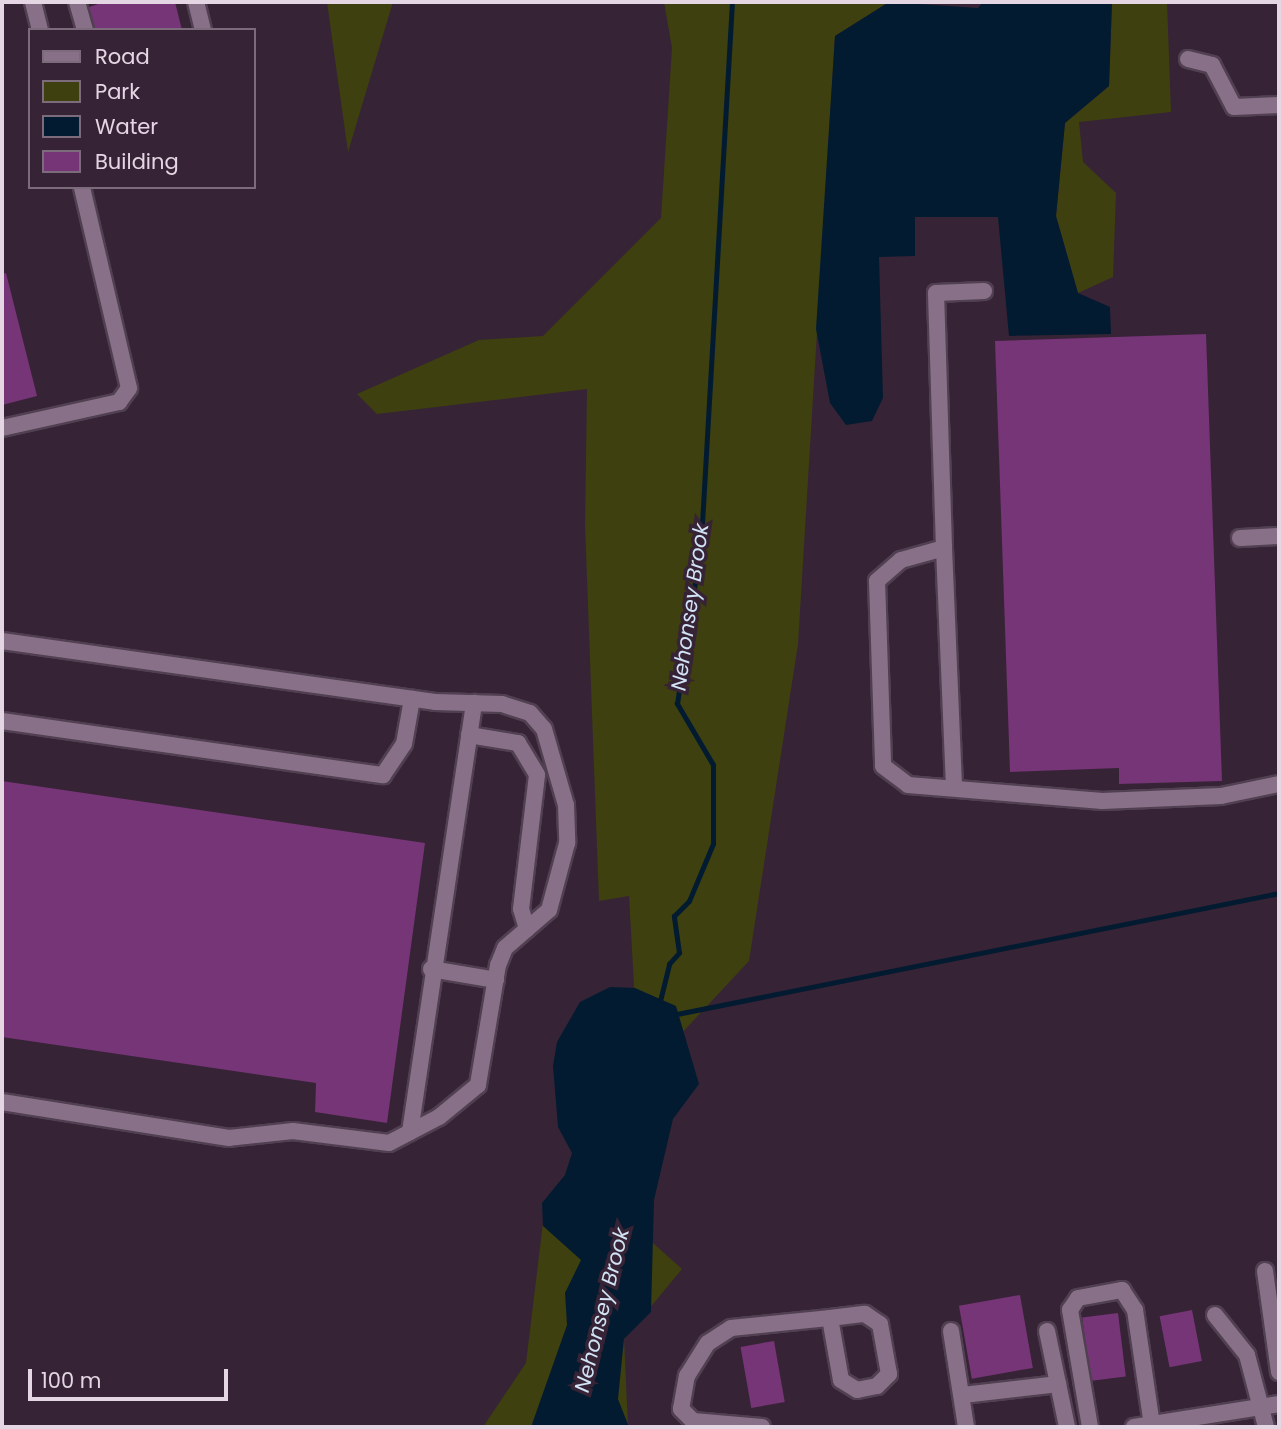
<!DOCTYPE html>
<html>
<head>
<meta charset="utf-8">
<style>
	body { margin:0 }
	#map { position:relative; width:1281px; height:1429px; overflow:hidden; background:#372336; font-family:Poppins,sans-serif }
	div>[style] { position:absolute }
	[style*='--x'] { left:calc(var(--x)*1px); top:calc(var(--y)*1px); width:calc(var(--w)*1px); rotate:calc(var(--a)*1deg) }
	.green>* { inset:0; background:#3e400f }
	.water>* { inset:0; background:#031b30 }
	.stream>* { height:4.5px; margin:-2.25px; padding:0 2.25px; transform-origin:2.25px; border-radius:2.25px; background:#031b30 }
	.building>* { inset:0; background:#753576; transform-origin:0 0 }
	.roads { filter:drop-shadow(2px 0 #514051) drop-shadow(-2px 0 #514051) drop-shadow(0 2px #514051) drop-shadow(0 -2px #514051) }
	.minor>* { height:16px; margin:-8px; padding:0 8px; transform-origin:8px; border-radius:8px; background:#887188 }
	span { translate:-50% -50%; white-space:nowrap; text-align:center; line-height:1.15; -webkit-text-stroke:7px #372336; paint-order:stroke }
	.water-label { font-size:21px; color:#d1e3f5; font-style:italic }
	.frame { position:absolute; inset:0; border:4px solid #e4d7e3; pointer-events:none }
	.legend { position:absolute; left:28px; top:28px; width:228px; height:161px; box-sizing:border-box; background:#372336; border:2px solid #7c6b7b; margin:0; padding:9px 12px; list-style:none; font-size:21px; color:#e4d7e3 }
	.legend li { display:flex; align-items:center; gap:14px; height:35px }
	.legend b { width:35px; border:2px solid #7c6b7b }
	.scale { position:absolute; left:28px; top:1369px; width:200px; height:32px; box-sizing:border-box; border:4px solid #e4d7e3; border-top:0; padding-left:9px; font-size:21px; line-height:24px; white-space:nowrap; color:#e4d7e3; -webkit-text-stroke:5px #372336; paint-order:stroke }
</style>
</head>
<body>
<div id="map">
	<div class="green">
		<div style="clip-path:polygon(327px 2px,393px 2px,348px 152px)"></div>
		<div style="clip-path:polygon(664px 2px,889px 2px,835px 36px,798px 644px,749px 961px,665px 1051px,635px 1003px,629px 896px,599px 901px,585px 525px,587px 389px,377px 414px,357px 394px,479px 340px,543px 336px,661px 218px,672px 48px)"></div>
		<div style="clip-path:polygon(1112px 2px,1167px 2px,1171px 112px,1079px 122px,1083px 162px,1116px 193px,1113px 277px,1078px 293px,1056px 216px,1065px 123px,1109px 86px)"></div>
		<div style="clip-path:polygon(546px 1198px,626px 1219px,682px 1269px,624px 1339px,628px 1427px,483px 1427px,526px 1363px)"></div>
	</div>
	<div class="water">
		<div style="clip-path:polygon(889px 2px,978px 8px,983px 2px,1112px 2px,1109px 86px,1065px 123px,1056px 216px,1078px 293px,1110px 307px,1111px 334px,1009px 336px,998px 217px,915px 217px,915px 256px,879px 257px,883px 398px,872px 421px,846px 425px,830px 403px,816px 329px,835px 36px)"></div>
		<div style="clip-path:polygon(610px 987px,635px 988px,676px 1006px,699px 1084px,673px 1119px,654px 1200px,651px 1312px,624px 1339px,618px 1399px,629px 1427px,531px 1427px,567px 1325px,565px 1293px,581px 1260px,543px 1226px,542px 1203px,565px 1175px,572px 1153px,558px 1127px,553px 1066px,557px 1042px,580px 1002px)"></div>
	</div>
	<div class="stream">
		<div style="--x:660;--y:1001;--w:38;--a:-76"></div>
		<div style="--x:669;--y:964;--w:15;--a:-48"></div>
		<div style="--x:679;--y:953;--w:37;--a:-98"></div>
		<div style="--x:674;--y:916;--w:21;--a:-45"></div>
		<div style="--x:689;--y:901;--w:62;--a:-67.2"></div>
		<div style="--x:713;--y:844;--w:79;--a:-90"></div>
		<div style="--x:713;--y:765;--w:71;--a:-120.5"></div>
		<div style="--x:677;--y:704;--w:165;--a:-81.6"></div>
		<div style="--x:701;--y:541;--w:540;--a:-86.71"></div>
		<div style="--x:677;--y:1014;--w:614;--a:-11.36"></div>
	</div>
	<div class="building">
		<div style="clip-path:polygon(104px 2px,175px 2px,182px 30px,95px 30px,89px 7px)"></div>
		<div style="clip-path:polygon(6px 273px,37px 396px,2px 405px,2px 274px)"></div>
		<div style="clip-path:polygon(1206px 334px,1222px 781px,1119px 784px,1119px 768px,1010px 772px,995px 341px)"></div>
		<div style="clip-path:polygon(2px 781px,425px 843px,387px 1123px,315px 1112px,316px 1083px,2px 1037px)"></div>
		<div style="left:1020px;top:1295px;width:74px;height:62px;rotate:80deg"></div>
		<div style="left:1192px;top:1310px;width:52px;height:33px;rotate:79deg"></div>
		<div style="left:1118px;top:1313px;width:64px;height:36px;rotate:83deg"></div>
		<div style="left:774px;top:1341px;width:62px;height:34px;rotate:80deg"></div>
	</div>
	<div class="roads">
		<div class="minor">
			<div style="--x:33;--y:2;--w:29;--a:76"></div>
			<div style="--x:77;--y:2;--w:29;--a:74"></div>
			<div style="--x:196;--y:2;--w:29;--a:76"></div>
			<div style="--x:1188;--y:59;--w:25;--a:14"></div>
			<div style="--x:1212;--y:65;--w:47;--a:62.4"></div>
			<div style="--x:1234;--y:107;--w:45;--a:-2.5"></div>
			<div style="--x:984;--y:291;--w:48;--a:177.6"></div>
			<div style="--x:936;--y:293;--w:255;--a:88.2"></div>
			<div style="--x:944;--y:548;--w:45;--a:164.4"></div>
			<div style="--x:901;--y:560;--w:32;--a:139"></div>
			<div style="--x:877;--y:581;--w:185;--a:88.1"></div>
			<div style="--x:883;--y:766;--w:31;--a:37"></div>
			<div style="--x:908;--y:785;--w:195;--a:4.7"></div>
			<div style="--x:1102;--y:801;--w:119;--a:-2.4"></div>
			<div style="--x:1221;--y:796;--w:59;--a:-11.7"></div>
			<div style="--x:2;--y:428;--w:120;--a:-12.5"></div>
			<div style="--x:119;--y:402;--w:17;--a:-54"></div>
			<div style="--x:129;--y:388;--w:206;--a:-103.2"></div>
			<div style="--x:1240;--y:538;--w:39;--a:-3"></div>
			<div style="--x:944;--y:548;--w:240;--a:87.6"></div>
			<div style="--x:2;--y:641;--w:437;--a:8"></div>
			<div style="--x:435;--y:702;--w:67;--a:1.7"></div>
			<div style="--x:502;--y:704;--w:29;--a:18"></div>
			<div style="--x:530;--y:713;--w:21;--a:49"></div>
			<div style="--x:544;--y:729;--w:79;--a:73.9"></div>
			<div style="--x:566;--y:805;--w:38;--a:88"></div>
			<div style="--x:567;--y:843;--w:69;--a:105"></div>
			<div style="--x:549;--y:910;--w:58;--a:139.2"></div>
			<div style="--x:505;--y:948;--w:18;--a:112"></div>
			<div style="--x:498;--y:965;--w:122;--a:99.5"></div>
			<div style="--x:478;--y:1085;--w:50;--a:140.6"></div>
			<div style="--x:439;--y:1117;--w:56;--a:152.5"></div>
			<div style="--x:389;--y:1143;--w:97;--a:-172.9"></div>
			<div style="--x:293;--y:1131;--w:64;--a:173.8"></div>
			<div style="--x:229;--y:1138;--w:230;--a:-171"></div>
			<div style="--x:2;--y:721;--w:385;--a:8.1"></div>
			<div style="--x:383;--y:775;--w:37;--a:-56"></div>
			<div style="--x:404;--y:744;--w:46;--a:-79.9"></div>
			<div style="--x:469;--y:735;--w:50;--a:9.3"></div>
			<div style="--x:518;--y:743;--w:37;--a:59"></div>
			<div style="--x:537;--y:775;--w:135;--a:96.8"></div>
			<div style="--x:521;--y:909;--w:21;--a:73"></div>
			<div style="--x:431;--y:969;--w:66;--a:9.6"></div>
			<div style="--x:410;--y:1132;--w:434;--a:-81.5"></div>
			<div style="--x:1265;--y:1271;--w:102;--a:82.1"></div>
			<div style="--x:1215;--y:1315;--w:51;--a:51.3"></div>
			<div style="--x:1247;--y:1355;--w:74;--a:75.2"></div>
			<div style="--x:951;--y:1331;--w:97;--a:81.1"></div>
			<div style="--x:1047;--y:1331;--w:98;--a:78.2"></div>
			<div style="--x:963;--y:1395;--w:96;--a:-6.6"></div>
			<div style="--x:762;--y:1427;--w:69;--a:-175"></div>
			<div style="--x:693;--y:1421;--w:17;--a:-135"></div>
			<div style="--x:681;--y:1409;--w:34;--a:-80"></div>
			<div style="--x:687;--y:1376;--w:39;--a:-58"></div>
			<div style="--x:708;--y:1343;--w:27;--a:-33"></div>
			<div style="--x:731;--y:1328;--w:100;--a:-5.8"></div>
			<div style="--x:830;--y:1318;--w:35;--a:-7"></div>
			<div style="--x:865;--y:1314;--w:18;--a:34"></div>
			<div style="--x:880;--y:1324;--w:51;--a:79.8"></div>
			<div style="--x:889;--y:1374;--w:17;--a:135"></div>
			<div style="--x:877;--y:1386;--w:20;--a:169"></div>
			<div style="--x:857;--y:1390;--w:19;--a:-148"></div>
			<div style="--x:841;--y:1380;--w:63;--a:-100.1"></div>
			<div style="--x:1090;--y:1427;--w:119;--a:-99.7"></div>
			<div style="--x:1070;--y:1310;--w:14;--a:-56"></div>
			<div style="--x:1078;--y:1298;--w:45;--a:-10.3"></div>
			<div style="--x:1122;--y:1290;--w:24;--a:57"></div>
			<div style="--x:1135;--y:1310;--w:116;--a:81.6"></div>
			<div style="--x:1134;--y:1427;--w:147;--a:-9"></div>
		</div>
	</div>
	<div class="water-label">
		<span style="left:690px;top:607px;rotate:-82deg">Nehonsey Brook</span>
		<span style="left:602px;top:1310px;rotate:-76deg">Nehonsey Brook</span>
	</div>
	<div class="frame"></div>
	<ul class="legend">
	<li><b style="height:9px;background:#887188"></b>Road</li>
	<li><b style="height:19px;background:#3e400f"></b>Park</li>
	<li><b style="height:19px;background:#031b30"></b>Water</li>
	<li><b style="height:19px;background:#753576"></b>Building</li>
	</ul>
	<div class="scale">100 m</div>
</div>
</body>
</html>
